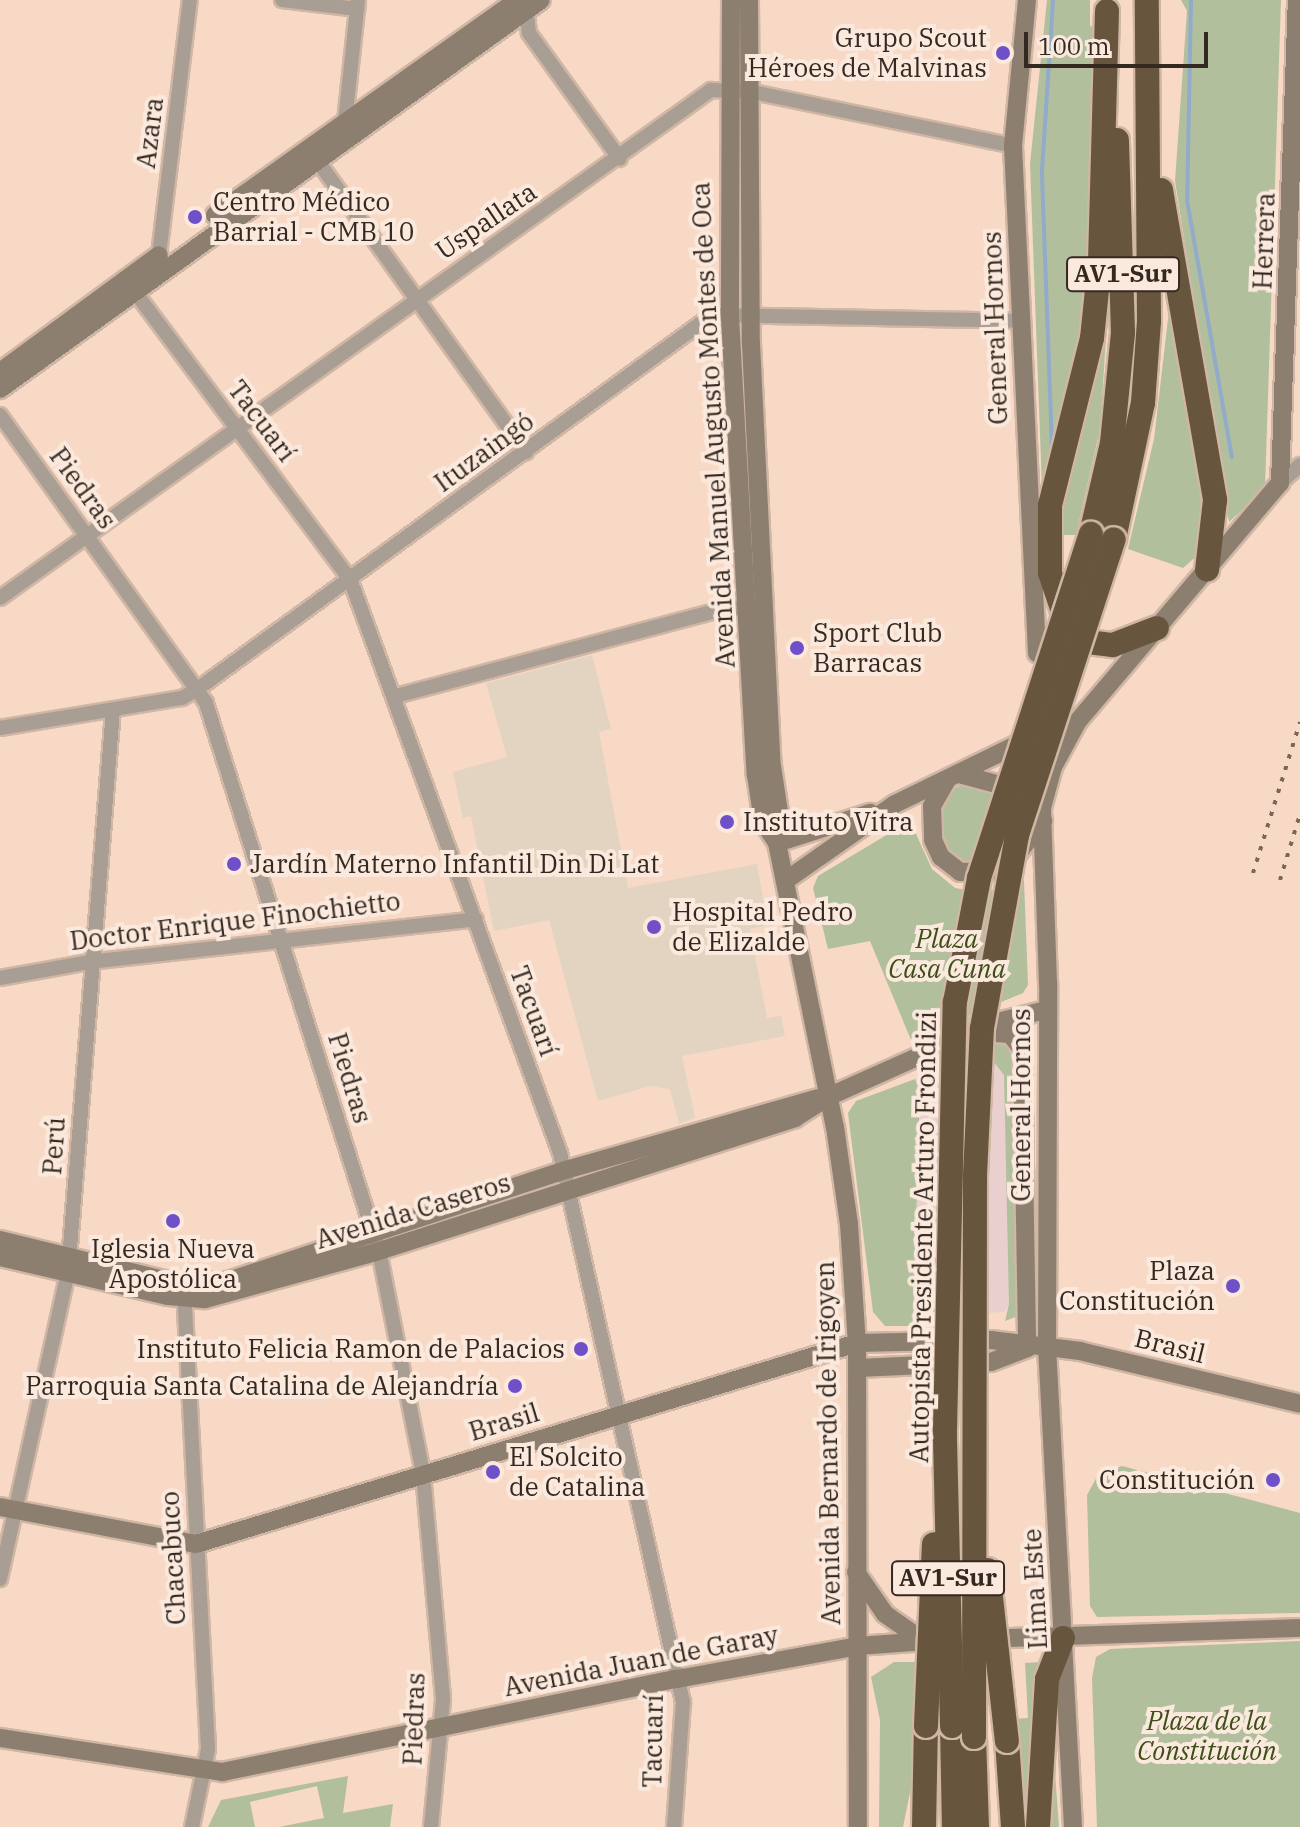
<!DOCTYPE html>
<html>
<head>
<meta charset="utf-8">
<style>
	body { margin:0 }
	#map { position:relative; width:1300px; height:1827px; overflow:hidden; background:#f7d9c5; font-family:"IBM Plex Serif",serif }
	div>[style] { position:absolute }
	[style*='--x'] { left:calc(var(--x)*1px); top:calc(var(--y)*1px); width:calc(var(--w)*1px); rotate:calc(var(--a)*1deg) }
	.industrial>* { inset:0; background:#e9cfcd }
	.medical>* { inset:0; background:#e2d4c1 }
	.green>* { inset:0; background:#b1bf9d }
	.stream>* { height:4px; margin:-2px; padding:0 2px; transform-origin:2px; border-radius:2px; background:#91abc8 }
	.roads { filter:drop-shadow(2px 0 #d0b6a4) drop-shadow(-2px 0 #d0b6a4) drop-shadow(0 2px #d0b6a4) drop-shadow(0 -2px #d0b6a4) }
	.street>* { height:14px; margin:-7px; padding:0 7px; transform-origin:7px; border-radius:7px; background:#a89e93 }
	.secondary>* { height:18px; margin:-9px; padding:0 9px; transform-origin:9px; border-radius:9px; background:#8d7f6f }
	.highway>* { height:24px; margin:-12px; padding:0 12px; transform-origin:12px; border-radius:12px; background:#68553e }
	.rail>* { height:4px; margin-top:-2px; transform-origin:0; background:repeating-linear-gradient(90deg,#79675b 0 4px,transparent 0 12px) }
	.bridges { filter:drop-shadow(2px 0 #d0b6a4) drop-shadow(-2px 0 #d0b6a4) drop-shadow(0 2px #d0b6a4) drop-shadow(0 -2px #d0b6a4) }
	.highway-bridge>* { height:24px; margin:-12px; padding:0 12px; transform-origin:12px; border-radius:12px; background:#68553e }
	.dots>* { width:22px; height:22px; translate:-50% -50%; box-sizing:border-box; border:4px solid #fbe9dd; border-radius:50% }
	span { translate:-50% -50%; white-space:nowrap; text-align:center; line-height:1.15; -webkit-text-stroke:8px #fbe9dd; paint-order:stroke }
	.shield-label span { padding:2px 6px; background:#fbe9dd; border:2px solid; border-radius:6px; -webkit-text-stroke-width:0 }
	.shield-label { font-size:24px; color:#342921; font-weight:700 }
	.poi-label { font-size:26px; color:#342921 }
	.right { translate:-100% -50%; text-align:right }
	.left { translate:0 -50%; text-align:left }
	.street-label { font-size:26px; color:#342921 }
	.park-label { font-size:26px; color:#3d4f18; font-style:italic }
	.scale { position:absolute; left:1024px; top:32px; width:184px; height:36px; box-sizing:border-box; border:4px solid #342921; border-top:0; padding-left:10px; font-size:24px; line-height:28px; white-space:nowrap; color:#342921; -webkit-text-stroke:6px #fbe9dd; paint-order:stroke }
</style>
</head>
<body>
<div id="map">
	<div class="industrial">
		<div style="clip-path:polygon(991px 1043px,993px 1061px,1004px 1075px,1010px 1304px,1004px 1312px,913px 1317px,920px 1091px,915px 1079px)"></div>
	</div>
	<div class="medical">
		<div style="clip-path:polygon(592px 655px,611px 729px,599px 732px,628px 888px,757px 864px,764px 904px,765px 926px,750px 929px,767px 1018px,781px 1016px,785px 1036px,682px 1056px,695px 1118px,679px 1124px,670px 1089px,650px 1086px,598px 1101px,549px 920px,494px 931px,471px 816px,463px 818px,453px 772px,507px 757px,486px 683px)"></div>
	</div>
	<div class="green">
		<div style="clip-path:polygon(1047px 0,1090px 0,1090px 26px,1095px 27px,1088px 309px,1043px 515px,1030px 164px)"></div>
		<div style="clip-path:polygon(1181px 0,1281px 0,1265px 488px,1229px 522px,1175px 181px,1187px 11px)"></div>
		<div style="clip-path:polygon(1111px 263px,1100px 429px,1076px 535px,1057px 535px,1055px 515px)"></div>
		<div style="clip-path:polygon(1170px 302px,1209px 502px,1199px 554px,1183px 568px,1128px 549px,1154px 439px)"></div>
		<div style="clip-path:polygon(971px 781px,993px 792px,973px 862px,967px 864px,952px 855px,939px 824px,940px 804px,948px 791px)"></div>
		<div style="clip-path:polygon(910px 821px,932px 869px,955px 888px,983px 893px,1024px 880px,1028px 985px,1023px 993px,911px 1040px,870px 941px,828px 949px,813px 888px,818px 876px)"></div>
		<div style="clip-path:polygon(991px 1043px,1007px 1044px,1015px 1060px,1018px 1316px,1005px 1321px,1009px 1304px,1004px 1075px,993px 1061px)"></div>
		<div style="clip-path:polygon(915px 1079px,920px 1091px,913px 1326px,885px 1326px,873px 1312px,848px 1113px,856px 1101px)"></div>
		<div style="clip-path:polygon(1122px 1466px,1300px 1513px,1300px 1613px,1097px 1617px,1090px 1606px,1087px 1495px,1099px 1473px)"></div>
		<div style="clip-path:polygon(1300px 1641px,1300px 1827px,1097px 1827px,1092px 1678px,1096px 1657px,1110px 1649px)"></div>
		<div style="clip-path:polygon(894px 1662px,921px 1662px,914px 1773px,903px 1827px,879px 1827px,880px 1720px,871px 1677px)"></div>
		<div style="clip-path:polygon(1041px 1662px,1034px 1827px,1016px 1827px,1011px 1719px,1028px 1718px,1025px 1663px)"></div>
		<div style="clip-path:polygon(1052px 1732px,1059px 1827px,1042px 1827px)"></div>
		<div style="clip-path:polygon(348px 1776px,343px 1813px,393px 1804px,390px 1827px,279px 1827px,324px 1818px,317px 1786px,250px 1802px,255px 1827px,208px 1827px,221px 1800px)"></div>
	</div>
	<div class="stream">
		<div style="--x:1191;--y:0;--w:200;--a:91.1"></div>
		<div style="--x:1187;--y:200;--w:261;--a:80.1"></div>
		<div style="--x:1052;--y:448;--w:277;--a:-92.1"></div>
		<div style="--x:1042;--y:171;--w:171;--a:-86.3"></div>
	</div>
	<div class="roads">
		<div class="street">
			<div style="--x:282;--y:0;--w:76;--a:6.8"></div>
			<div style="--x:526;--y:5;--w:28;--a:84"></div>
			<div style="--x:529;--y:33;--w:155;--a:54.2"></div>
			<div style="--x:344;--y:131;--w:132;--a:-83.9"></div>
			<div style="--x:312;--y:153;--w:368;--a:54.4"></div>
			<div style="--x:158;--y:263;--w:265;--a:-83.1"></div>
			<div style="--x:129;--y:284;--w:369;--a:53.2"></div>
			<div style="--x:350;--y:579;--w:611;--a:69.9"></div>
			<div style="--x:560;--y:1153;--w:563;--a:77.37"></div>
			<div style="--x:683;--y:1702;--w:125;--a:94.1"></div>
			<div style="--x:0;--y:415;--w:354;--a:54.4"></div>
			<div style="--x:206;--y:703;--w:575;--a:72.48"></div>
			<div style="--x:379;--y:1251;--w:227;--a:78.8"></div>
			<div style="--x:423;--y:1474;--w:227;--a:84.9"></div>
			<div style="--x:443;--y:1700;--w:128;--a:95.4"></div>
			<div style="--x:1280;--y:483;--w:27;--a:-42"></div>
			<div style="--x:0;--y:598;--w:874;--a:-35.55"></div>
			<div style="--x:711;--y:90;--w:37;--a:2"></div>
			<div style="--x:748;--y:91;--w:271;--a:11.7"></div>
			<div style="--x:396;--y:696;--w:331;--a:-14.9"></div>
			<div style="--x:716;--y:611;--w:40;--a:-7.1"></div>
			<div style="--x:0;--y:728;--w:184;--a:-9.4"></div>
			<div style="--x:182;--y:698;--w:20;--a:-30"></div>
			<div style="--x:199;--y:688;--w:634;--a:-36.02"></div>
			<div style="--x:712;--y:315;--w:309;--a:1.1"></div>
			<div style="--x:0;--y:978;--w:90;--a:-10.2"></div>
			<div style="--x:89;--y:962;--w:389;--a:-6.3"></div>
			<div style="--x:184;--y:1290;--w:460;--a:87"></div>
			<div style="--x:208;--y:1749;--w:80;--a:101.6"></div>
			<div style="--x:0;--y:1579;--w:313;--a:-77.5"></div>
			<div style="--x:68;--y:1273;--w:565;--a:-85.43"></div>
		</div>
		<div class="secondary">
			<div style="--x:731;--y:0;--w:317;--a:90.2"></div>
			<div style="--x:730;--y:317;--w:459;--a:86.8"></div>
			<div style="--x:756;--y:775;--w:48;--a:81.5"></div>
			<div style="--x:763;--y:822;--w:25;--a:56"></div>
			<div style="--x:749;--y:0;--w:344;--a:89.7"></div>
			<div style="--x:751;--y:344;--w:423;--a:87.2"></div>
			<div style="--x:772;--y:766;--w:53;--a:81.3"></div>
			<div style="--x:780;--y:818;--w:25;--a:97"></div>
			<div style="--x:777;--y:843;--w:290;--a:78.5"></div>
			<div style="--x:835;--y:1127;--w:98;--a:81.8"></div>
			<div style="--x:849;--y:1224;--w:119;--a:86.2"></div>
			<div style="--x:857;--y:1343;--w:484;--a:89.9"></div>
			<div style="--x:1027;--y:0;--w:147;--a:95.5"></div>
			<div style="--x:1013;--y:146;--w:508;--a:87.29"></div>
			<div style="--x:215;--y:215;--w:371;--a:-35.4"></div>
			<div style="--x:0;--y:372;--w:197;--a:-36.3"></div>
			<div style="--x:0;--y:389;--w:666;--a:-35.72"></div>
			<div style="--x:959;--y:774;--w:62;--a:14.9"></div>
			<div style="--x:947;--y:780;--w:30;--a:120"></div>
			<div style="--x:932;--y:806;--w:34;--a:88"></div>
			<div style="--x:933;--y:840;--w:19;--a:65"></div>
			<div style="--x:941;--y:857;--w:24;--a:38"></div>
			<div style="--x:960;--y:872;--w:31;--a:-2"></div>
			<div style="--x:991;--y:871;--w:23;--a:-25"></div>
			<div style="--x:1012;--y:861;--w:51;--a:-52.2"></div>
			<div style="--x:777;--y:843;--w:98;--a:-17.9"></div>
			<div style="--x:785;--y:881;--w:134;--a:-35"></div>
			<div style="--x:895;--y:804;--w:135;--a:-26"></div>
			<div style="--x:980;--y:1032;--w:30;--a:4"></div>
			<div style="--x:1010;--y:1034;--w:19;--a:51"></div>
			<div style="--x:1022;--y:1049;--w:299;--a:89"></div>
			<div style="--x:0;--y:1240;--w:173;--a:13.7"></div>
			<div style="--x:168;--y:1281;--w:57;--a:1"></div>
			<div style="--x:225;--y:1282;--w:359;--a:-18.2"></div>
			<div style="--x:566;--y:1170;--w:263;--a:-15.9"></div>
			<div style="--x:0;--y:1257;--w:172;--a:13.1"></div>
			<div style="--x:168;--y:1296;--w:37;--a:5"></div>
			<div style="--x:205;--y:1299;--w:180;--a:-15.4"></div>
			<div style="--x:379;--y:1251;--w:437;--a:-17.7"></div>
			<div style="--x:795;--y:1118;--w:41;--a:-32.2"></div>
			<div style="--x:830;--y:1096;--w:179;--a:-24.1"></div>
			<div style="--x:993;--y:1023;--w:55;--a:-13.8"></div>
			<div style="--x:858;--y:1368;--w:133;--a:-2.6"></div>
			<div style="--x:991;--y:1362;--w:39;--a:-21"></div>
			<div style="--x:0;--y:1507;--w:199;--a:10.7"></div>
			<div style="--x:196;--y:1544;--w:691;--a:-16.91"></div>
			<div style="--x:857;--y:1343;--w:134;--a:-1.3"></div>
			<div style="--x:991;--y:1340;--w:90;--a:7"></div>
			<div style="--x:1080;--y:1351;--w:226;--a:13.5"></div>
			<div style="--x:856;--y:1572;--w:51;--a:55.4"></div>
			<div style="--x:885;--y:1614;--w:45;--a:35.1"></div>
			<div style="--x:983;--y:1639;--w:317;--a:-2"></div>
			<div style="--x:0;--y:1738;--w:225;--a:8.7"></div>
			<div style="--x:222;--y:1772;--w:464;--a:-11.6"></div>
			<div style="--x:677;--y:1679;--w:184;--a:-10.3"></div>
			<div style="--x:858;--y:1646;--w:83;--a:-4.1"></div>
			<div style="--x:1073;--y:1827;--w:479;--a:-93.1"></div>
			<div style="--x:1047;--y:1349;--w:366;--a:-89.8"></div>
			<div style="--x:1048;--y:983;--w:175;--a:-92"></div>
			<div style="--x:1042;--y:808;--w:42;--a:-75"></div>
			<div style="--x:1053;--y:767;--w:52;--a:-61.5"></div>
			<div style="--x:1078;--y:721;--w:312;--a:-49.7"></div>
			<div style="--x:1280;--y:483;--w:483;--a:-88"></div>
		</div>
		<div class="highway">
			<div style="--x:1107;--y:11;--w:250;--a:91.6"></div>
			<div style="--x:1100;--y:261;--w:77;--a:95.9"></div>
			<div style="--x:1092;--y:338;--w:172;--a:104.1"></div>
			<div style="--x:1050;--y:505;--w:68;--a:90"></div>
			<div style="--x:1050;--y:573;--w:59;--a:71.3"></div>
			<div style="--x:1069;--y:629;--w:23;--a:34"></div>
			<div style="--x:1088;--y:642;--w:25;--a:7"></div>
			<div style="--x:1113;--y:645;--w:47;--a:-21.1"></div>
			<div style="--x:1161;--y:190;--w:315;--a:80.1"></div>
			<div style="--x:1215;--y:500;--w:70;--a:96.5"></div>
			<div style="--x:1091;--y:534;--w:93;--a:-77"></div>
			<div style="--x:1112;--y:443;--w:111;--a:-84.3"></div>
			<div style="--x:1123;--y:333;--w:193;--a:-91.8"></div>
			<div style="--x:1114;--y:539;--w:139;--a:-78"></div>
			<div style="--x:1143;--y:403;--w:82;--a:-85.8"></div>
			<div style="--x:1149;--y:321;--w:321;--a:-90.4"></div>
			<div style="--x:952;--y:1726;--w:101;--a:88.9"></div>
			<div style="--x:974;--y:1737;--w:90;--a:88.1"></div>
			<div style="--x:1007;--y:1741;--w:86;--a:86"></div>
			<div style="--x:924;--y:1827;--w:101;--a:-88.9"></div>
			<div style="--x:1038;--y:1827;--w:148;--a:-86.5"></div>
			<div style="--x:1047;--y:1679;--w:44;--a:-68.7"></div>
		</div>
	</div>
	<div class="rail">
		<div style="--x:1253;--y:873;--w:158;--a:-72.7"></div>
		<div style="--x:1280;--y:880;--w:69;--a:-73.1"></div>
	</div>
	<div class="bridges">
		<div class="highway-bridge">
			<div style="--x:988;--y:1570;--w:172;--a:83.7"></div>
			<div style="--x:926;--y:1726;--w:182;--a:-87.5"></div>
			<div style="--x:952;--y:1726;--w:296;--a:-91.4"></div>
			<div style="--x:945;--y:1430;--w:428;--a:-88.7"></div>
			<div style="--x:955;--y:1002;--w:126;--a:-79"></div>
			<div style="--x:979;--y:878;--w:362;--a:-72"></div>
			<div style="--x:974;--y:1737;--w:562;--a:-89.9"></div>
			<div style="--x:975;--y:1175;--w:147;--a:-87.3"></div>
			<div style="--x:982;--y:1028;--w:196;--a:-79.7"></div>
			<div style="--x:1017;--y:835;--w:311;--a:-71.9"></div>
		</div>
	</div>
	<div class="dots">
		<div style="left:1003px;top:53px;background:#6f50c9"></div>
		<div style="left:195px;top:217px;background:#6f50c9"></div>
		<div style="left:797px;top:648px;background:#6f50c9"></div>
		<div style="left:727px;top:822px;background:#6f50c9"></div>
		<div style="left:234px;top:864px;background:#6f50c9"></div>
		<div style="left:654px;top:927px;background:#6f50c9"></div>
		<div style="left:173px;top:1221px;background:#6f50c9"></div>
		<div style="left:1233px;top:1286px;background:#6f50c9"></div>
		<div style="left:581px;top:1349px;background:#6f50c9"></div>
		<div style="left:515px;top:1386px;background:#6f50c9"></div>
		<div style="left:493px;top:1472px;background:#6f50c9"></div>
		<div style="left:1273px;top:1480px;background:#6f50c9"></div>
	</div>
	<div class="shield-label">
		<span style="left:1123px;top:274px">AV1-Sur</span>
		<span style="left:948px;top:1578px">AV1-Sur</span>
	</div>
	<div class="poi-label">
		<span class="right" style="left:987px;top:53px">Grupo Scout<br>Héroes de Malvinas</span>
		<span class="left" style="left:213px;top:217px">Centro Médico<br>Barrial - CMB 10</span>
		<span class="left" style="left:813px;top:648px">Sport Club<br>Barracas</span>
		<span class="left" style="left:743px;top:822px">Instituto Vitra</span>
		<span class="left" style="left:250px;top:864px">Jardín Materno Infantil Din Di Lat</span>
		<span class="left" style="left:672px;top:927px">Hospital Pedro<br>de Elizalde</span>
		<span style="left:173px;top:1264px">Iglesia Nueva<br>Apostólica</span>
		<span class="right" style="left:1215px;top:1286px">Plaza<br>Constitución</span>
		<span class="right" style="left:565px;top:1349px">Instituto Felicia Ramon de Palacios</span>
		<span class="right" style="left:499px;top:1386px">Parroquia Santa Catalina de Alejandría</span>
		<span class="left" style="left:509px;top:1472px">El Solcito<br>de Catalina</span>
		<span class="right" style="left:1255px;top:1480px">Constitución</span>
	</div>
	<div class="street-label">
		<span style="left:150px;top:133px;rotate:-83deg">Azara</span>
		<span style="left:486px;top:221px;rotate:-34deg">Uspallata</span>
		<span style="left:1264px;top:241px;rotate:-88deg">Herrera</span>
		<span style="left:995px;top:328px;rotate:-92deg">General Hornos</span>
		<span style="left:262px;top:421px;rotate:53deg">Tacuarí</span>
		<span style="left:713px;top:425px;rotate:-93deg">Avenida Manuel Augusto Montes de Oca</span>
		<span style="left:484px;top:452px;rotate:-36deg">Ituzaingó</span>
		<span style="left:83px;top:488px;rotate:54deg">Piedras</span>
		<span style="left:235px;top:921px;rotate:-7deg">Doctor Enrique Finochietto</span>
		<span style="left:534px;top:1011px;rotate:70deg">Tacuarí</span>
		<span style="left:350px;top:1078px;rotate:73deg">Piedras</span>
		<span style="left:1021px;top:1105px;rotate:-90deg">General Hornos</span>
		<span style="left:54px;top:1146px;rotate:-86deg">Perú</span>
		<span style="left:413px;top:1211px;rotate:-17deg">Avenida Caseros</span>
		<span style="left:923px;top:1237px;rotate:-89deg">Autopista Presidente Arturo Frondizi</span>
		<span style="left:1170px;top:1346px;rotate:14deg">Brasil</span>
		<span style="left:504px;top:1422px;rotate:-17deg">Brasil</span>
		<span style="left:828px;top:1443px;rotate:-91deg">Avenida Bernardo de Irigoyen</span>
		<span style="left:173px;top:1558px;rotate:-93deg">Chacabuco</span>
		<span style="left:1035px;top:1589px;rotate:-93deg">Lima Este</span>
		<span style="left:641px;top:1661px;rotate:-11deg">Avenida Juan de Garay</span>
		<span style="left:414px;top:1719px;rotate:-88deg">Piedras</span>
		<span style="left:653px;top:1741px;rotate:-89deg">Tacuarí</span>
	</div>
	<div class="park-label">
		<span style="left:947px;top:954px">Plaza<br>Casa Cuna</span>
		<span style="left:1207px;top:1736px">Plaza de la<br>Constitución</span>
	</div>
	<div class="scale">100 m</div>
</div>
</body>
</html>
